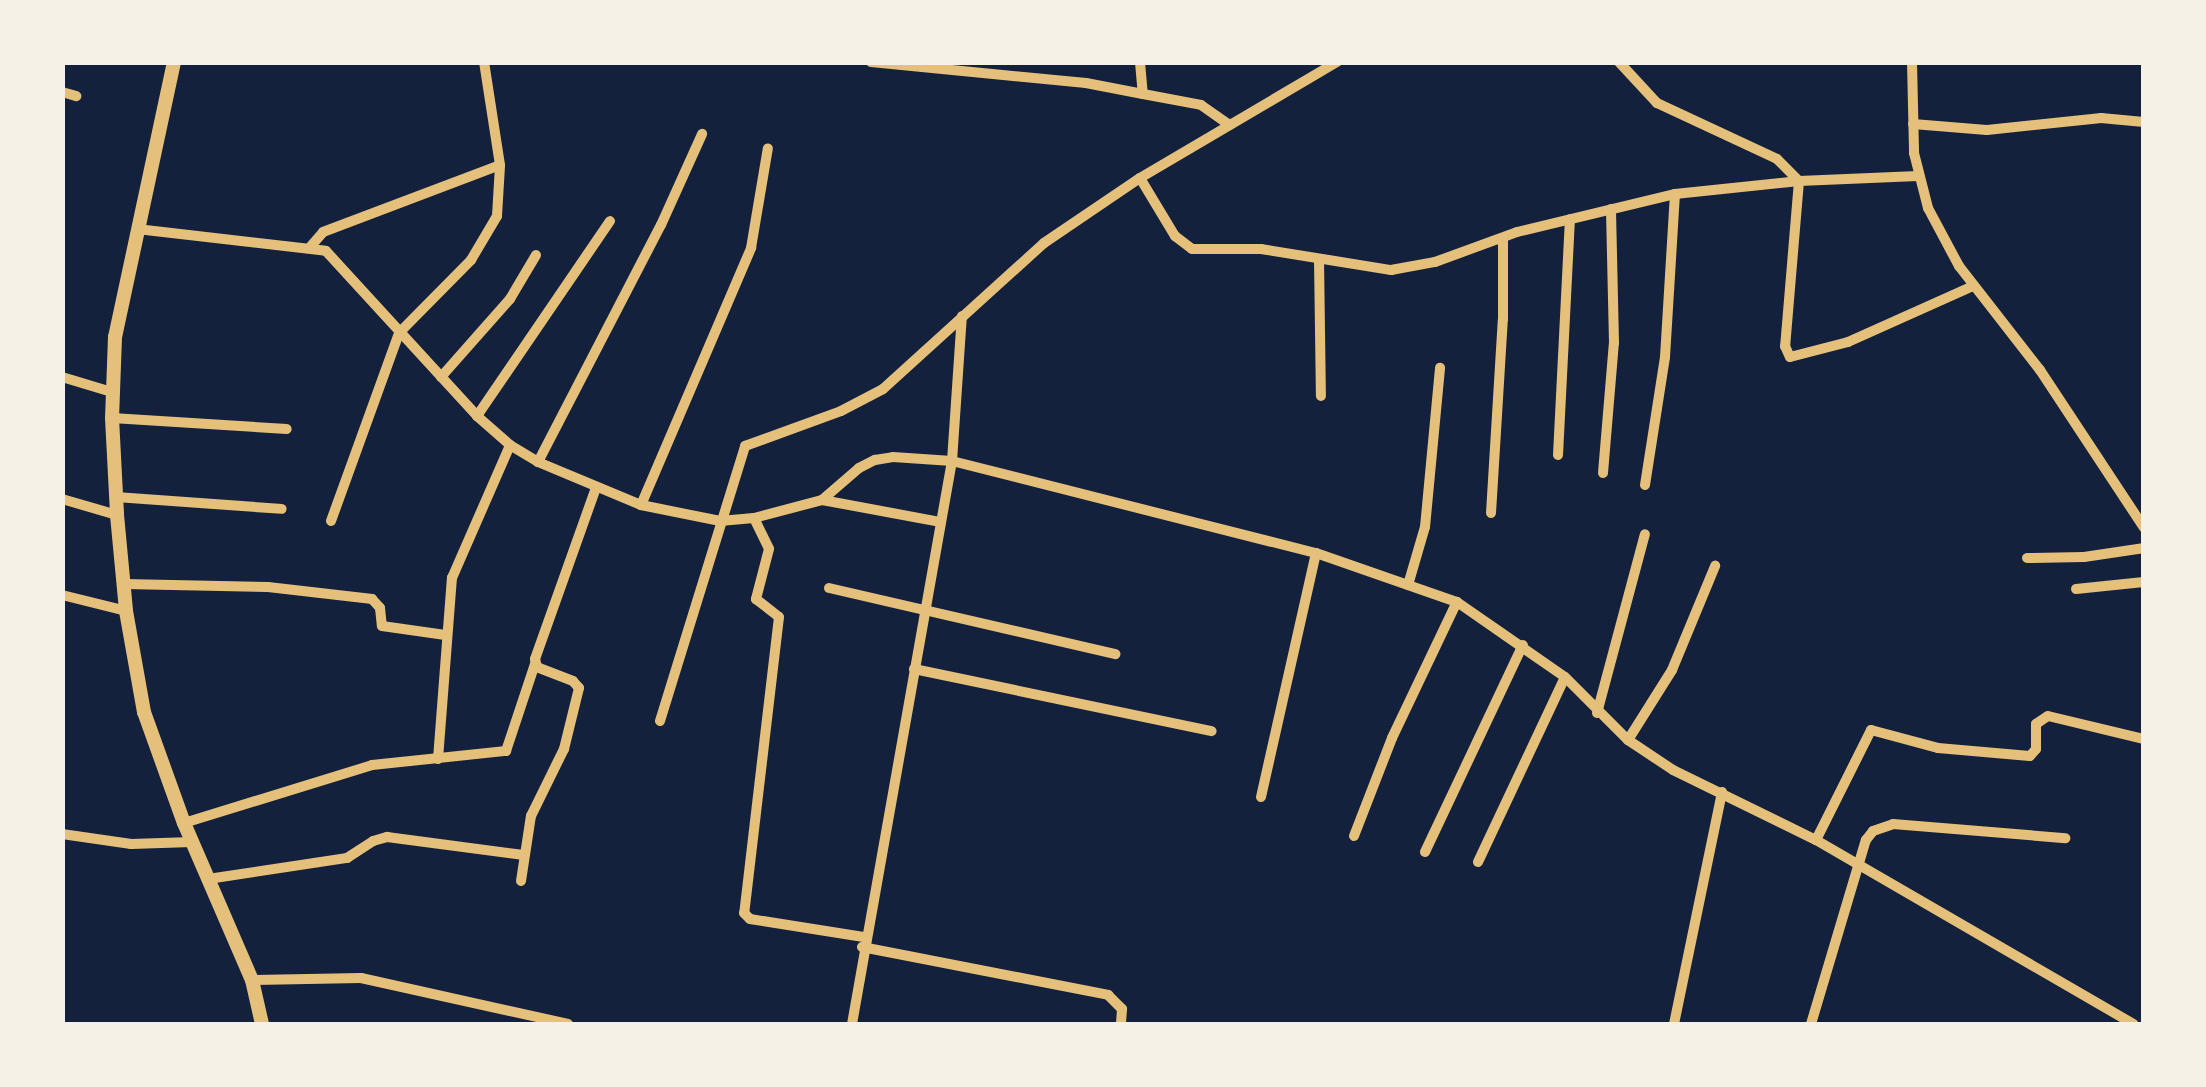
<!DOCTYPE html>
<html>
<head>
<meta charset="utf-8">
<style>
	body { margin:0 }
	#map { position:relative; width:2206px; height:1087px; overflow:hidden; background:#14213d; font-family:"Fira Sans",sans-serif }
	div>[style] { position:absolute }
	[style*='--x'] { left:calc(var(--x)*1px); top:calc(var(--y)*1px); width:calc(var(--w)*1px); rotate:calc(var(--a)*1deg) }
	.minor>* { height:10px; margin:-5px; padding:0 5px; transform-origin:5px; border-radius:5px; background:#e5c07b }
	.tertiary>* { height:14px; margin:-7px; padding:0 7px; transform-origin:7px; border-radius:7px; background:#e5c07b }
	span { translate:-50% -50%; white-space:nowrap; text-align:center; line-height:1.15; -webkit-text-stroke:9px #f6f1e7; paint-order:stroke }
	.frame { position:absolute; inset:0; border:65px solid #f6f1e7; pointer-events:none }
</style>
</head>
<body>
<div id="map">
	<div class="minor">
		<div style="--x:871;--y:62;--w:216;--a:5.6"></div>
		<div style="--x:1086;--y:83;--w:58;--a:10.9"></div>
		<div style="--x:1140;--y:62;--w:32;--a:85"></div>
		<div style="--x:1143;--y:94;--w:59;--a:10.7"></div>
		<div style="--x:1201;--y:105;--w:35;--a:35"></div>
		<div style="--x:1619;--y:62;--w:56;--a:47.2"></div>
		<div style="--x:1657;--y:103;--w:132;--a:25"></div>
		<div style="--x:1777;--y:159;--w:31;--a:45"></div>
		<div style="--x:1799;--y:181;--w:166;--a:94.8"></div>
		<div style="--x:1785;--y:346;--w:12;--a:66"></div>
		<div style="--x:1790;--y:357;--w:60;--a:-14.5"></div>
		<div style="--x:1848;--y:342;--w:137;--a:-24.1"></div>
		<div style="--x:1912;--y:62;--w:91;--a:88.7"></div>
		<div style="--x:1914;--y:153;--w:57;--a:75.7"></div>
		<div style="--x:1928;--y:208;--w:66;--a:61.9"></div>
		<div style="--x:1959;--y:266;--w:132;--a:52.1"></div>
		<div style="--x:2040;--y:370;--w:189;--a:56.6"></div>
		<div style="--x:62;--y:92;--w:15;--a:16"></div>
		<div style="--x:1913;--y:124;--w:74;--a:4.6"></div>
		<div style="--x:1987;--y:130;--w:115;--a:-6"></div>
		<div style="--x:2101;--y:118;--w:43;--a:5.3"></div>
		<div style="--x:1140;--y:178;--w:68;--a:58.9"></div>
		<div style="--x:1175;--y:236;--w:21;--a:37"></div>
		<div style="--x:1192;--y:249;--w:69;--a:0"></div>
		<div style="--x:1261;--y:249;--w:132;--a:9.2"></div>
		<div style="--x:1391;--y:270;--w:45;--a:-10.3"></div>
		<div style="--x:1435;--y:262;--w:87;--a:-20.1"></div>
		<div style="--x:1517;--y:232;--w:163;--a:-13.5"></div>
		<div style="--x:1675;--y:194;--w:125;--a:-6"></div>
		<div style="--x:1799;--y:181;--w:119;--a:-2.4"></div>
		<div style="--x:137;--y:229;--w:190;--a:6.6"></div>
		<div style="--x:326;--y:251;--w:224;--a:47.5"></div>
		<div style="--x:477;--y:416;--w:44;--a:41.3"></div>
		<div style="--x:510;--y:445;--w:33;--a:31"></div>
		<div style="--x:538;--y:462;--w:112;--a:22.7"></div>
		<div style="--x:641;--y:505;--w:81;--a:11.4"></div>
		<div style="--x:720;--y:521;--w:34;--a:-5"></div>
		<div style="--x:754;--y:518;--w:70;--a:-14.8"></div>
		<div style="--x:822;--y:500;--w:49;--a:-40.9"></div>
		<div style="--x:859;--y:468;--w:18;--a:-27"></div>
		<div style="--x:875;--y:460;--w:18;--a:-9"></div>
		<div style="--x:893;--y:457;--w:59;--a:3.9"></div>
		<div style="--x:952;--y:461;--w:375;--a:14.2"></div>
		<div style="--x:1316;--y:553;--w:149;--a:19.2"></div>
		<div style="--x:1457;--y:602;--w:131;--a:34.8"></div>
		<div style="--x:1565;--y:677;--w:89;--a:45"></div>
		<div style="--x:1628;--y:740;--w:54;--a:33.7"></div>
		<div style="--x:1673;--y:770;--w:159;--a:26.1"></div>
		<div style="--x:1816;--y:840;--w:367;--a:30.1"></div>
		<div style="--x:311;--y:246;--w:18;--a:-49"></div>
		<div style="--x:323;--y:232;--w:189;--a:-20.7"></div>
		<div style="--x:1319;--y:259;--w:137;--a:89.2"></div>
		<div style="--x:62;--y:377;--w:52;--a:16.7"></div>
		<div style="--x:441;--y:377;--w:104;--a:-48.5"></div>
		<div style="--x:510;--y:299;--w:51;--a:-59.4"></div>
		<div style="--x:477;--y:416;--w:236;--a:-55.7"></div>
		<div style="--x:112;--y:418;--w:175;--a:3.6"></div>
		<div style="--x:1558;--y:455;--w:236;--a:-87.1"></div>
		<div style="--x:538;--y:462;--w:267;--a:-62.6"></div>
		<div style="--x:661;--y:225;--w:100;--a:-65.7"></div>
		<div style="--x:1603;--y:473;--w:130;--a:-85.2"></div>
		<div style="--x:1614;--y:343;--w:134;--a:-91.3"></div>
		<div style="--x:1645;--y:485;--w:130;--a:-81.1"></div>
		<div style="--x:1665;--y:357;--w:163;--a:-86.5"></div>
		<div style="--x:116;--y:497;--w:166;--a:4.1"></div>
		<div style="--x:62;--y:499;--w:57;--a:16.2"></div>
		<div style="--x:822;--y:500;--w:121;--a:10.5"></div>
		<div style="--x:641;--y:505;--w:280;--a:-66.8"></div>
		<div style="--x:751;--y:248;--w:101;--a:-80.4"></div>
		<div style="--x:1491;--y:513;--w:194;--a:-86.5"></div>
		<div style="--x:1503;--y:319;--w:81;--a:-90"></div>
		<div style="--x:754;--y:518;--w:34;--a:64"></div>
		<div style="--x:769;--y:549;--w:52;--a:104.6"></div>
		<div style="--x:756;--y:599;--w:29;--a:38"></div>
		<div style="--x:779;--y:617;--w:298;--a:96.7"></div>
		<div style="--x:744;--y:913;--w:8;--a:45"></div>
		<div style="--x:750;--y:919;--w:115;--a:9"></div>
		<div style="--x:331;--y:521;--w:200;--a:-70.1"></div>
		<div style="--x:399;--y:333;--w:103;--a:-45.4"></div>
		<div style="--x:471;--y:260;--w:51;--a:-59.4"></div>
		<div style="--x:497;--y:216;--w:51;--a:-86.6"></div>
		<div style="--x:500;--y:165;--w:104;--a:-98.8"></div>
		<div style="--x:2027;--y:558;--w:57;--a:-1"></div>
		<div style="--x:2084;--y:557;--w:61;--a:-8.5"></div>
		<div style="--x:124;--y:584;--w:144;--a:1.2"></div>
		<div style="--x:268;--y:587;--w:105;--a:6.6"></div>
		<div style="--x:372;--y:599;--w:12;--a:48"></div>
		<div style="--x:380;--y:608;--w:18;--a:84"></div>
		<div style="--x:382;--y:626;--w:64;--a:8.1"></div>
		<div style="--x:1408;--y:585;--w:60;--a:-73.7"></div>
		<div style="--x:1425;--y:527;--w:160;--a:-84.6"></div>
		<div style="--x:829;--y:588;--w:294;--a:13"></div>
		<div style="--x:2076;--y:589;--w:68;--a:-5.9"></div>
		<div style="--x:62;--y:595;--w:66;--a:14"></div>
		<div style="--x:914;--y:669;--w:304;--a:11.8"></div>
		<div style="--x:1597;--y:713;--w:185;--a:-75"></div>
		<div style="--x:660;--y:721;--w:288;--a:-72.8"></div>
		<div style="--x:745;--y:446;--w:102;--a:-20"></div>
		<div style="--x:841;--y:411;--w:47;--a:-27.6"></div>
		<div style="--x:883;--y:389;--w:217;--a:-42.2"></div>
		<div style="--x:1044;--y:243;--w:116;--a:-34.1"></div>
		<div style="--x:1140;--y:178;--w:229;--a:-30.5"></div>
		<div style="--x:1628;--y:740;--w:83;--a:-57.8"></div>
		<div style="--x:1672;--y:670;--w:113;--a:-67.5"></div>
		<div style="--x:438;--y:759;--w:182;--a:-85.6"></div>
		<div style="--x:452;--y:578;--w:145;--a:-66.4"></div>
		<div style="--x:1261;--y:797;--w:250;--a:-77.3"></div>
		<div style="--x:184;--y:823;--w:197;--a:-17.1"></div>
		<div style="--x:372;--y:765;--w:135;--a:-6"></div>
		<div style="--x:506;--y:751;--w:92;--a:-71.6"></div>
		<div style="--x:62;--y:834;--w:70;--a:8.2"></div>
		<div style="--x:131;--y:844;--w:61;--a:-1.9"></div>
		<div style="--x:1354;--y:836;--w:105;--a:-68.8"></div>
		<div style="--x:1392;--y:738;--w:151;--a:-64.5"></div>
		<div style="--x:1816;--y:840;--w:123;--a:-63.4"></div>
		<div style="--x:1871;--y:730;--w:69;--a:15"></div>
		<div style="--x:1938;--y:748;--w:92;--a:5"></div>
		<div style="--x:2030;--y:756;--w:9;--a:-49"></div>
		<div style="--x:2036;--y:749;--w:25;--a:-90"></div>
		<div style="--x:2036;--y:724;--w:14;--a:-34"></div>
		<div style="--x:2048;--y:716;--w:99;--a:13.5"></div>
		<div style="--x:1425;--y:852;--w:229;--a:-64.7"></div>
		<div style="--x:1478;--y:862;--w:204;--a:-64.8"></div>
		<div style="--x:208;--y:879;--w:141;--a:-8.6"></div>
		<div style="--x:347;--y:858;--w:31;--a:-33"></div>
		<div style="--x:373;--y:841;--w:15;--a:-16"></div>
		<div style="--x:387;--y:837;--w:138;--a:7.5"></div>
		<div style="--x:521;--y:881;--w:66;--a:-81.3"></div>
		<div style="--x:531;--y:816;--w:75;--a:-63.8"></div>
		<div style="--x:564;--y:749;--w:63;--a:-76.2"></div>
		<div style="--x:579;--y:688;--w:9;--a:-131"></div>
		<div style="--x:573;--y:681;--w:39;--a:-159"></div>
		<div style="--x:537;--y:667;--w:8;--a:-104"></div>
		<div style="--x:535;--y:659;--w:182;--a:-70.4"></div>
		<div style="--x:862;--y:947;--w:251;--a:11"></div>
		<div style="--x:1108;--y:995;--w:20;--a:45"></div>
		<div style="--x:1122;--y:1009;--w:15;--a:94"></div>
		<div style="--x:252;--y:980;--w:109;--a:-1.1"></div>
		<div style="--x:361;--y:978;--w:212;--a:12.5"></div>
		<div style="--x:852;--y:1024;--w:572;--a:-79.93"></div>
		<div style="--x:952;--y:461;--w:145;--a:-86.1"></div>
		<div style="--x:1674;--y:1024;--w:237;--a:-78.3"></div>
		<div style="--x:1811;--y:1024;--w:192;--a:-73.4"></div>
		<div style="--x:1866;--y:840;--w:11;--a:-52"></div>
		<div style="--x:1873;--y:831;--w:21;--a:-19"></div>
		<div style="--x:1893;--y:824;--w:173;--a:4.7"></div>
	</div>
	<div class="tertiary">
		<div style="--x:174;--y:62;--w:281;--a:102.1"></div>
		<div style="--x:115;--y:337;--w:81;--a:92.1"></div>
		<div style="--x:112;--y:418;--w:97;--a:87"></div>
		<div style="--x:117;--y:515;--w:96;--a:84.6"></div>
		<div style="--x:126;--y:611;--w:103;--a:79.9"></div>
		<div style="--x:144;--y:712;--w:118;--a:70.2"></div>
		<div style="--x:184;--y:823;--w:171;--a:66.6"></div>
		<div style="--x:252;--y:980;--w:45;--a:77.2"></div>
	</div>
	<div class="frame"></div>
</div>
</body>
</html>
